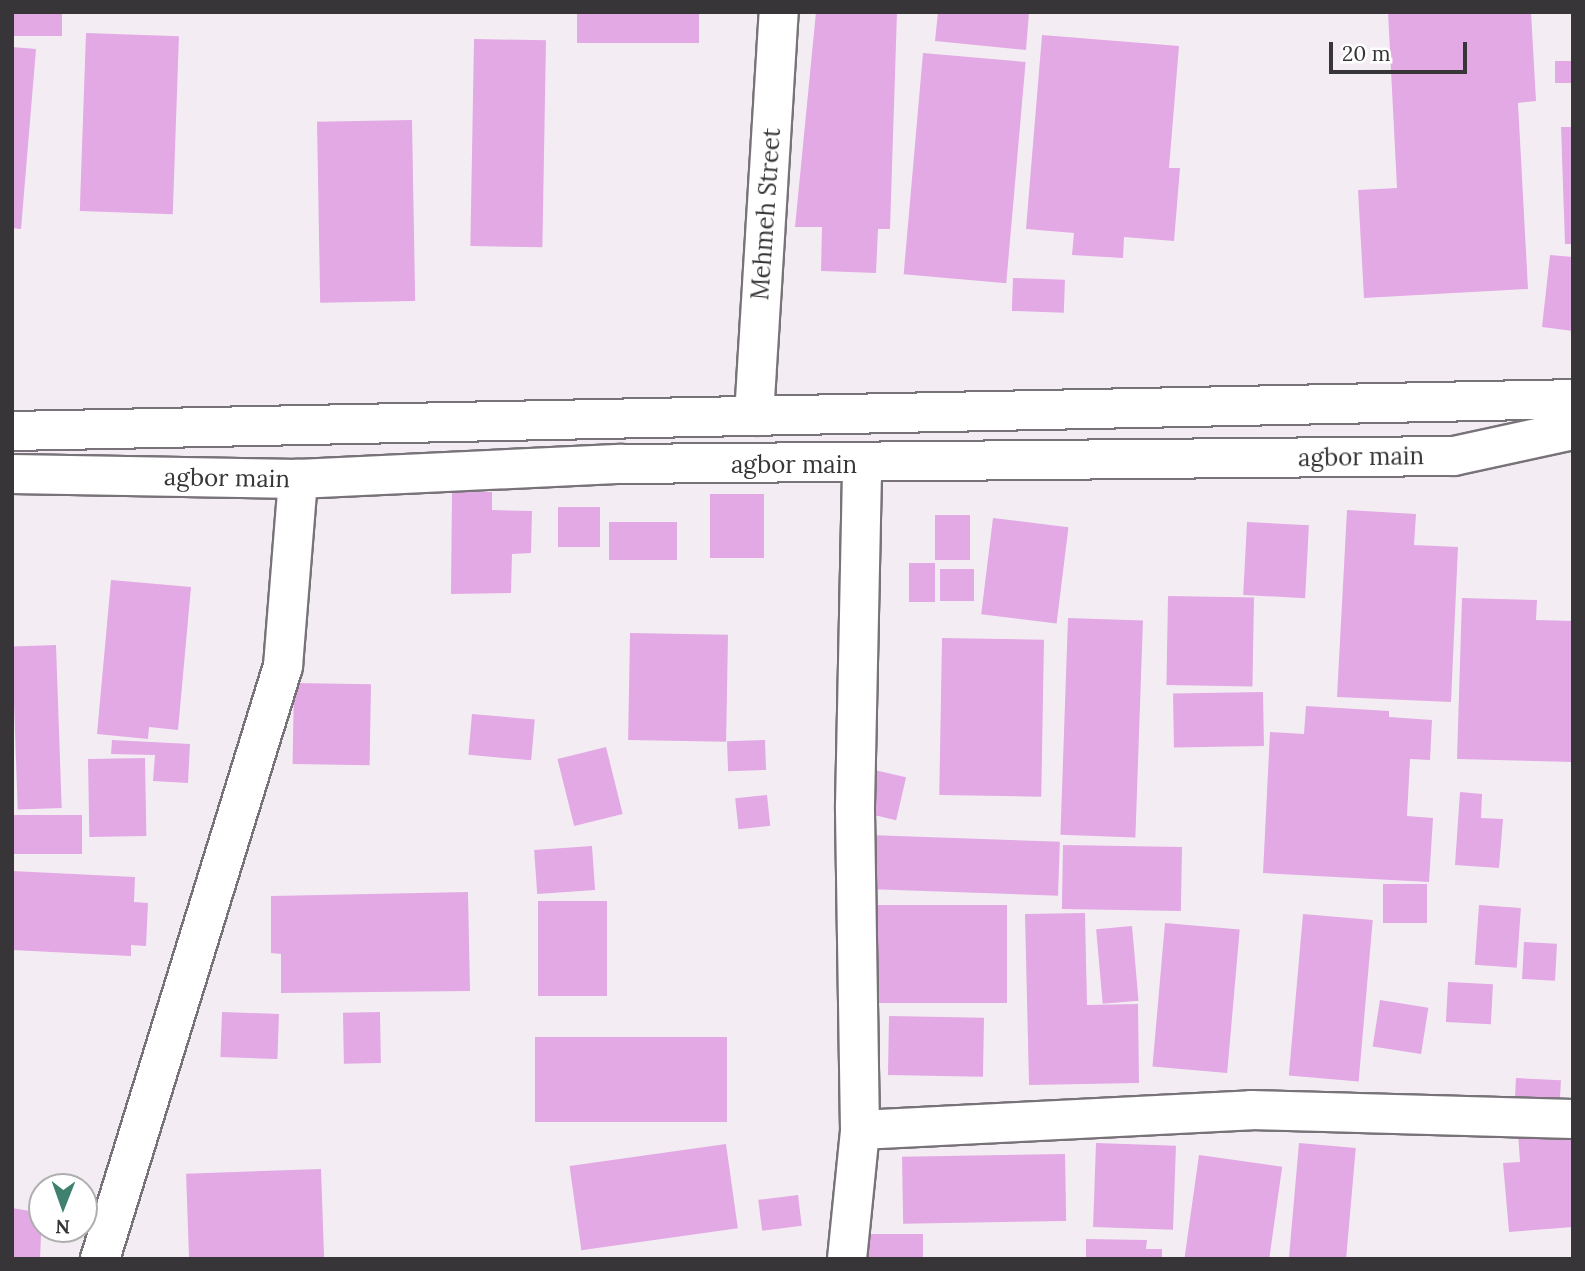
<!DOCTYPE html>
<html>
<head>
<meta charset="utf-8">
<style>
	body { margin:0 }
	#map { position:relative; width:1585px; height:1271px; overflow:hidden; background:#f3edf3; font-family:Lora,serif }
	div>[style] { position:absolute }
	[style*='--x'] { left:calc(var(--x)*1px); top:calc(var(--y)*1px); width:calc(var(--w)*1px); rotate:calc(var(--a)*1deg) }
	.building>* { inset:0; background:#e2a9e4; transform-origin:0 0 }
	.roads { filter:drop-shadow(2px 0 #787378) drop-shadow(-2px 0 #787378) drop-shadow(0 2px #787378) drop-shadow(0 -2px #787378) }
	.minor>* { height:38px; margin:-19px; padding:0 19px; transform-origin:19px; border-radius:19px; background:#fff }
	.secondary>* { height:38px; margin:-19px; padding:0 19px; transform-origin:19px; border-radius:19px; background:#fff }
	span { translate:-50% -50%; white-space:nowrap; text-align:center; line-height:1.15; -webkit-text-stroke:6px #fff; paint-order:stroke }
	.street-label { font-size:24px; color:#373537 }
	.frame { position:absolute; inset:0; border:14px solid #373537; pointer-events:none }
	.north { position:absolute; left:28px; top:1173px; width:70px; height:70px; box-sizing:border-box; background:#fff; border:2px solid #afaeaf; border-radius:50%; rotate:181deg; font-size:19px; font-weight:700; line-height:28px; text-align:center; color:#373537 }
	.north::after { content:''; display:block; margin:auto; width:24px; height:32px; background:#3f806f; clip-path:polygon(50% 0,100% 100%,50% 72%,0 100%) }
	.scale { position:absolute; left:1329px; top:42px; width:138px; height:32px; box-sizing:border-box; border:4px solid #373537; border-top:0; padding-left:9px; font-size:21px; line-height:24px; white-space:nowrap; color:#373537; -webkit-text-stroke:5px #fff; paint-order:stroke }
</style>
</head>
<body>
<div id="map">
	<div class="building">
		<div style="left:12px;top:12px;width:50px;height:24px"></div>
		<div style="left:577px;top:12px;width:122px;height:31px"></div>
		<div style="clip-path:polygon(816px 12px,897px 12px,890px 229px,878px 229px,876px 273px,821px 271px,822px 227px,795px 227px)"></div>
		<div style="clip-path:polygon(938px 12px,1029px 12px,1026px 50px,935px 41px)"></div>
		<div style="clip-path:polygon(1388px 12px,1531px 12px,1536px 101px,1518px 103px,1528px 289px,1364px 298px,1358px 190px,1397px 188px)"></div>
		<div style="left:86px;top:33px;width:93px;height:178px;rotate:2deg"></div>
		<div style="clip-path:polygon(1042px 35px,1179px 46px,1169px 168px,1180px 168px,1174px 241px,1124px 237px,1123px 258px,1072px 255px,1074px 233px,1026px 229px)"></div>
		<div style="left:474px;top:39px;width:72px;height:207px;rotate:1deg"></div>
		<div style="clip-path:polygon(12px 47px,36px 49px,21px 229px,12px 228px)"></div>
		<div style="left:923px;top:53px;width:103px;height:222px;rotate:5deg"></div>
		<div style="left:1555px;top:61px;width:18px;height:22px"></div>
		<div style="left:412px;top:120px;width:181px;height:95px;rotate:89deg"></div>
		<div style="clip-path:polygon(1561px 127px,1573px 127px,1573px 244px,1565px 244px)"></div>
		<div style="clip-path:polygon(1550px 255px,1573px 257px,1573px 331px,1542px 327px)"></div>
		<div style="left:1013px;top:278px;width:52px;height:33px;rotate:2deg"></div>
		<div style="clip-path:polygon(452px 492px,492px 492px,492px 510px,532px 511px,531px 553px,512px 554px,511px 593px,451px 594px)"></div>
		<div style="left:764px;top:494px;width:64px;height:54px;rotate:90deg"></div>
		<div style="left:558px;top:507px;width:42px;height:40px"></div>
		<div style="clip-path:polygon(1347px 510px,1416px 514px,1414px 545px,1458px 547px,1451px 702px,1337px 697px)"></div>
		<div style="left:935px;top:515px;width:35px;height:45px"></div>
		<div style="left:993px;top:518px;width:76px;height:97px;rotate:7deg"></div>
		<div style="left:677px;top:522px;width:38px;height:68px;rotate:90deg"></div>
		<div style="left:1247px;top:522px;width:62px;height:73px;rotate:3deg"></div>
		<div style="left:909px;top:563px;width:26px;height:39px"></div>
		<div style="left:940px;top:569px;width:34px;height:32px"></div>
		<div style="clip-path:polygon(111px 580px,191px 587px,178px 730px,149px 727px,148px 739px,97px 734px)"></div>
		<div style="left:1168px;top:596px;width:86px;height:89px;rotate:1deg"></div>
		<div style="clip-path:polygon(1462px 598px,1537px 600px,1536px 620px,1573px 621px,1573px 762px,1457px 759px)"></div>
		<div style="left:1068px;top:618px;width:75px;height:217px;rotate:2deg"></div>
		<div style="left:630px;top:633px;width:98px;height:107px;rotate:1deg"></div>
		<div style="left:942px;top:638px;width:102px;height:157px;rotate:1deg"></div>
		<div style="left:56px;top:645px;width:163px;height:44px;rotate:88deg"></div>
		<div style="left:294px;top:683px;width:77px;height:81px;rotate:1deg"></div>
		<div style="left:1263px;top:692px;width:54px;height:90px;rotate:89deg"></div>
		<div style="clip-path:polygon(1306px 706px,1389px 711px,1389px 717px,1432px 720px,1430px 760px,1410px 759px,1407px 816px,1433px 818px,1429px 882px,1263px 873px,1270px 732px,1304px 734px)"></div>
		<div style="left:472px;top:714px;width:63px;height:41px;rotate:5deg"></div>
		<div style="clip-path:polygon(112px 740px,190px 744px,188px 783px,153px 781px,155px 755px,111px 754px)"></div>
		<div style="left:765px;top:740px;width:30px;height:38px;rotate:88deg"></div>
		<div style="left:606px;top:747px;width:69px;height:50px;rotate:76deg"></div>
		<div style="left:145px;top:758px;width:78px;height:57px;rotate:89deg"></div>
		<div style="left:870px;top:769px;width:37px;height:44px;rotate:13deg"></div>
		<div style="clip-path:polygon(1460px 792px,1482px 794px,1481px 818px,1503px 819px,1499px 868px,1455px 865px)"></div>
		<div style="left:767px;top:795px;width:31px;height:32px;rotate:84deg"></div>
		<div style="left:12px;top:815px;width:70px;height:39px"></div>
		<div style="left:869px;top:835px;width:191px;height:54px;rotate:2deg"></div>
		<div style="left:1063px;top:845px;width:119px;height:64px;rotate:1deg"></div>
		<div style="left:592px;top:846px;width:44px;height:58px;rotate:86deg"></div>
		<div style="clip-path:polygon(12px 871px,135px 877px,134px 902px,148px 903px,146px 946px,131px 945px,131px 956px,12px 950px)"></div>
		<div style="left:1383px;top:884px;width:44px;height:39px"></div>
		<div style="clip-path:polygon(468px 892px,470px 991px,281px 993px,281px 954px,271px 953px,271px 896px)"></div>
		<div style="left:538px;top:901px;width:69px;height:95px"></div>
		<div style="left:866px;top:905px;width:141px;height:98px"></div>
		<div style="left:1479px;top:905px;width:42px;height:60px;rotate:4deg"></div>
		<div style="clip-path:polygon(1085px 913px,1087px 1005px,1138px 1004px,1139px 1083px,1029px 1085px,1025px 914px)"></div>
		<div style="left:1303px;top:914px;width:70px;height:162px;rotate:5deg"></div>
		<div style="left:1165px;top:923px;width:75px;height:144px;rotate:5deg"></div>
		<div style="left:1132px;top:926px;width:75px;height:36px;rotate:85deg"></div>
		<div style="left:1524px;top:942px;width:33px;height:37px;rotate:3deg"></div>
		<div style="left:1448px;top:982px;width:45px;height:40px;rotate:3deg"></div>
		<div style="left:1380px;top:1000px;width:49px;height:47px;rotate:9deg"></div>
		<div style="left:222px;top:1012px;width:57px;height:45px;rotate:2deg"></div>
		<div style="left:380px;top:1012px;width:51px;height:37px;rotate:89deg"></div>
		<div style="left:889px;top:1016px;width:95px;height:59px;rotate:1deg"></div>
		<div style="left:535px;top:1037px;width:192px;height:85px"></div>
		<div style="left:1516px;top:1078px;width:45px;height:30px;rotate:3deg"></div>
		<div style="clip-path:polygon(1573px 1128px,1573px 1227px,1509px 1232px,1503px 1163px,1520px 1162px,1518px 1132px)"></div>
		<div style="left:1096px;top:1143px;width:80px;height:84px;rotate:2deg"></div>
		<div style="left:1299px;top:1143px;width:57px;height:117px;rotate:5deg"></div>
		<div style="left:726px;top:1144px;width:85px;height:158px;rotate:82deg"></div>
		<div style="left:1065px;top:1154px;width:67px;height:163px;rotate:89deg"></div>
		<div style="left:1199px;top:1155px;width:84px;height:105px;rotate:8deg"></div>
		<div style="left:321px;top:1169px;width:90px;height:135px;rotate:88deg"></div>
		<div style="left:798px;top:1195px;width:31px;height:40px;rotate:83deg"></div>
		<div style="clip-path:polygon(12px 1208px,42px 1213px,40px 1259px,12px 1259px)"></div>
		<div style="left:850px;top:1234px;width:73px;height:25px"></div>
		<div style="clip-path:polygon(1086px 1239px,1147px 1240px,1146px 1249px,1162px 1249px,1162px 1259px,1086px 1259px)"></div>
	</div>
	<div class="roads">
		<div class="minor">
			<div style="--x:754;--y:416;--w:405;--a:-86.5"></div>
			<div style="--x:860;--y:1130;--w:392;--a:-2.9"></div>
			<div style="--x:1251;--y:1110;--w:322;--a:1.6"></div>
			<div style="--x:100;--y:1259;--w:621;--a:-72.85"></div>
			<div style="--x:283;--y:666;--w:188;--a:-85.4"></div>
			<div style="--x:847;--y:1259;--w:130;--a:-84.2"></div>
			<div style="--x:860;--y:1130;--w:324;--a:-90.9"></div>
			<div style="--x:855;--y:806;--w:341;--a:-88.8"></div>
		</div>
		<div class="secondary">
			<div style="--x:12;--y:431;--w:1561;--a:-1.17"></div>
			<div style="--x:12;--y:474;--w:286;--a:1"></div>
			<div style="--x:298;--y:479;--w:324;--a:-2.7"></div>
			<div style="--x:622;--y:464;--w:832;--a:-0.55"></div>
			<div style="--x:1454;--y:456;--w:122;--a:-12.3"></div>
		</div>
	</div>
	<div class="street-label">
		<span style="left:766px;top:214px;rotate:-86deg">Mehmeh Street</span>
		<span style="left:1361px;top:457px;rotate:-1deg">agbor main</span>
		<span style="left:794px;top:465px">agbor main</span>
		<span style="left:227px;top:478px;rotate:1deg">agbor main</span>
	</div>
	<div class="frame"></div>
	<div class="north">N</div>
	<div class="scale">20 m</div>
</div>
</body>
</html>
